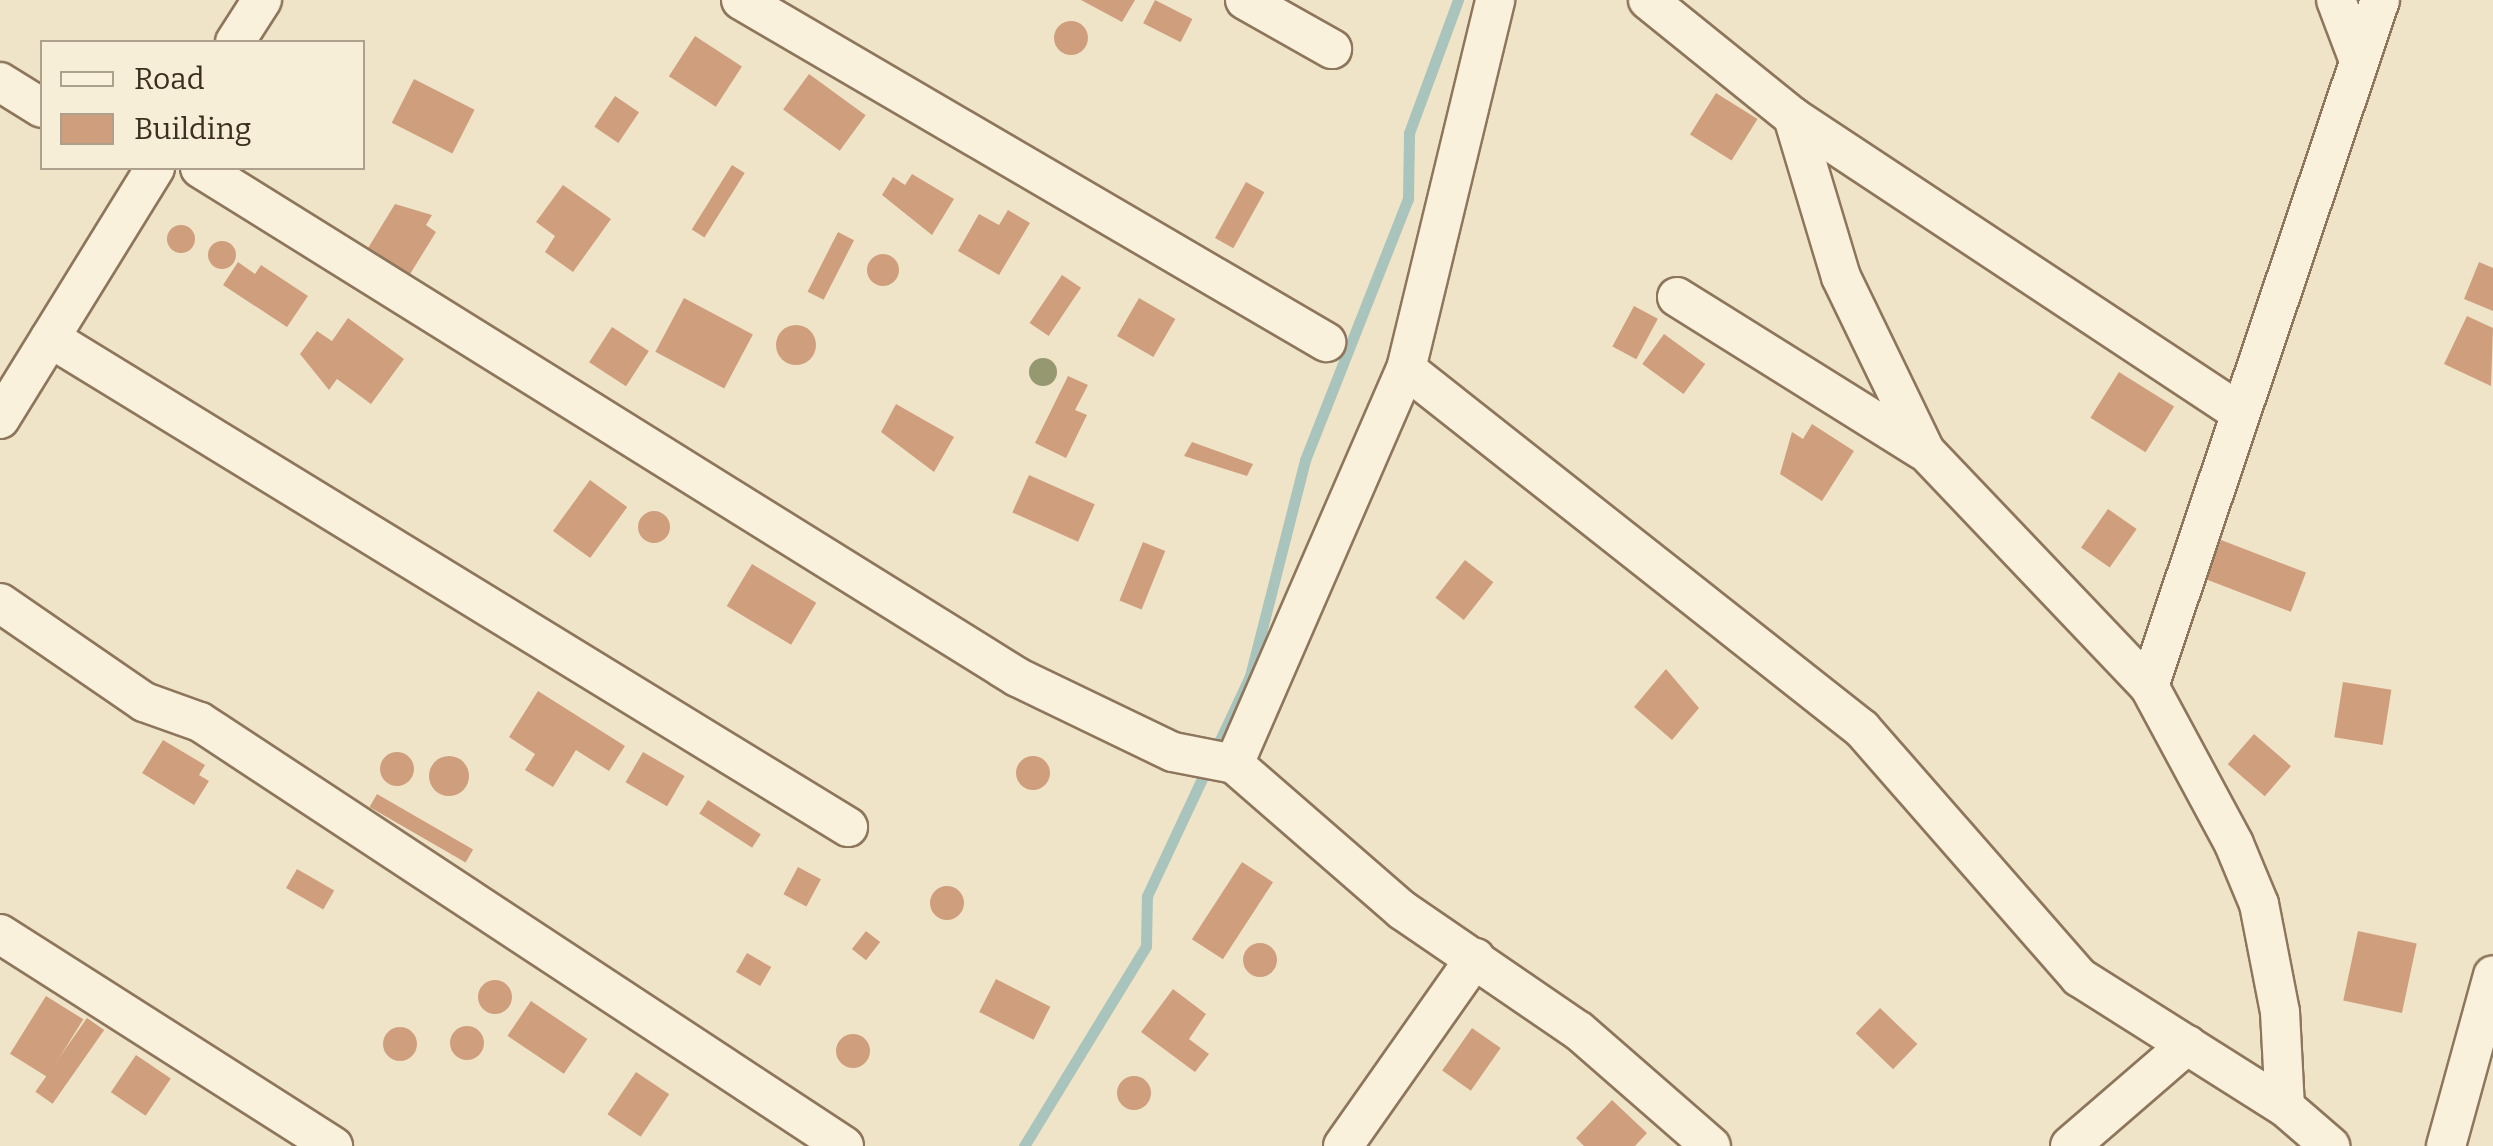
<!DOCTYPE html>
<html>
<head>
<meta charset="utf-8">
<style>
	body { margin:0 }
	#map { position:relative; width:2493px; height:1146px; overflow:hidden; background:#f0e4c8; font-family:Bitter,serif }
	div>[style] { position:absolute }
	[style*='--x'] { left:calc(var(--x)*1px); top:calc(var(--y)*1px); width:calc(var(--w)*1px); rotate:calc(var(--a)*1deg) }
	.stream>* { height:11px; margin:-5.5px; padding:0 5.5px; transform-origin:5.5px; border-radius:5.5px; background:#a9c4bc }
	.building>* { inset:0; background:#cf9f7d; transform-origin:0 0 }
	.round { border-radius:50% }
	.roads { filter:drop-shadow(2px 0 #8d765c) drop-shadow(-2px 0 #8d765c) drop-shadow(0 2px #8d765c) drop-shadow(0 -2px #8d765c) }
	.minor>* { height:38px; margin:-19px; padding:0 19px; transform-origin:19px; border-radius:19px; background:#faf1dc }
	.trees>* { width:28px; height:28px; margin:-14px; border-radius:50%; background:#96986f }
	span { translate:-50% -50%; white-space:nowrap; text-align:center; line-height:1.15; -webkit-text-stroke:9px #f7eed8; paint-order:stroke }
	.legend { position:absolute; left:40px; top:40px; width:325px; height:130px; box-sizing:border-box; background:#f7eed8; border:2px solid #ada18e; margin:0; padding:12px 18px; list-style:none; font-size:30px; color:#3d2e20 }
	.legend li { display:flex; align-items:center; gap:20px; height:50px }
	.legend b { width:50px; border:2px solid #ada18e }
</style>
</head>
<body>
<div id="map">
	<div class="stream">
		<div style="--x:1024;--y:1146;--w:234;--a:-58.6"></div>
		<div style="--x:1146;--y:946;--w:50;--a:-88.9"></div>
		<div style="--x:1147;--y:896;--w:243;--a:-64.9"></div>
		<div style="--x:1250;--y:676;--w:223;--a:-75.7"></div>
		<div style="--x:1305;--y:460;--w:281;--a:-68.5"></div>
		<div style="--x:1408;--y:199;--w:66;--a:-89.1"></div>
		<div style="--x:1409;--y:133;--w:142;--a:-69.8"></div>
	</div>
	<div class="building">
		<div style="clip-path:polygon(1081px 0,1135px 0,1122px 22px)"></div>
		<div style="left:1155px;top:0;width:42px;height:26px;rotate:27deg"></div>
		<div class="round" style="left:1054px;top:21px;width:34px;height:34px"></div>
		<div style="left:695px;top:36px;width:56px;height:48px;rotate:33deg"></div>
		<div style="left:809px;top:74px;width:70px;height:44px;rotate:36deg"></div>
		<div style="left:414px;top:79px;width:68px;height:49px;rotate:27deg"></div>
		<div style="left:1716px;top:93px;width:49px;height:49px;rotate:32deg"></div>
		<div style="left:615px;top:96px;width:29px;height:37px;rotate:34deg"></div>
		<div style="left:732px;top:165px;width:15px;height:76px;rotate:32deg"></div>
		<div style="clip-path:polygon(912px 174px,954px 199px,932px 235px,882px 195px,893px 177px,905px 185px)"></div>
		<div style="left:1246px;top:182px;width:21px;height:64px;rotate:29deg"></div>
		<div style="clip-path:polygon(563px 185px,611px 219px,573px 272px,545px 252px,555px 236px,536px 222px)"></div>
		<div style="clip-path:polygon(395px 204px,432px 215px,426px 225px,436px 232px,407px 279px,365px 253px)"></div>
		<div style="clip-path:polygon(1008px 210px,1030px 223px,999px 275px,958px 251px,979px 214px,999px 225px)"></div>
		<div class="round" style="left:167px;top:225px;width:28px;height:28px"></div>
		<div style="left:838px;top:232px;width:18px;height:67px;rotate:27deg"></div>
		<div class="round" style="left:208px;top:241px;width:28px;height:28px"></div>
		<div class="round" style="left:867px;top:254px;width:32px;height:32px"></div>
		<div style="clip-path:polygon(238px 262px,255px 274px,261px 265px,308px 296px,287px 327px,223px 285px)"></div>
		<div style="clip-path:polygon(2479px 262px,2493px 268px,2493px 311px,2464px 299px)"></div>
		<div style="left:1062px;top:275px;width:23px;height:58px;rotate:34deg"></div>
		<div style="left:684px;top:298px;width:78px;height:61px;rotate:28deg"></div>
		<div style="left:1139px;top:298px;width:42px;height:44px;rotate:30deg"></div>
		<div style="left:1634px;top:306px;width:27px;height:46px;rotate:28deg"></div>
		<div style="clip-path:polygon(2467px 316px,2493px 328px,2491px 386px,2444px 364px)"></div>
		<div style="clip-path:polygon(348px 318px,404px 359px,371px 404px,337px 379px,329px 390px,300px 354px,317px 331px,332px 341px)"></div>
		<div class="round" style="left:776px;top:325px;width:40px;height:40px"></div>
		<div style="left:612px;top:327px;width:44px;height:42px;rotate:33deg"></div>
		<div style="left:1664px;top:334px;width:51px;height:37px;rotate:36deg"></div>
		<div style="left:2119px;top:372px;width:65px;height:54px;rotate:32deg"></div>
		<div style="clip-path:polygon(1068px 376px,1088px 385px,1075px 410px,1087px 415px,1066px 458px,1035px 443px)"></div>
		<div style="clip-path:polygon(896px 404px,954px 437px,934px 472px,881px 432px)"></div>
		<div style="clip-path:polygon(1812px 424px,1854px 451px,1822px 501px,1780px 474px,1792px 432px,1803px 439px)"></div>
		<div style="clip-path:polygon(1192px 442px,1253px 464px,1247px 476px,1184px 456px)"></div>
		<div style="left:1029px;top:475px;width:72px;height:41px;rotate:24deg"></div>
		<div style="left:590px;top:480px;width:46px;height:63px;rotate:36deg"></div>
		<div style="left:2108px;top:509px;width:35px;height:47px;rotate:35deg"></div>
		<div class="round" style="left:638px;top:511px;width:32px;height:32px"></div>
		<div style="left:2221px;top:540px;width:91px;height:42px;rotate:21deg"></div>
		<div style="left:1143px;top:542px;width:24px;height:63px;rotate:22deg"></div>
		<div style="left:1465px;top:560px;width:36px;height:48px;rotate:38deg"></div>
		<div style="left:752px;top:564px;width:75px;height:49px;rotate:31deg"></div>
		<div style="clip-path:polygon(1666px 669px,1699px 708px,1672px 740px,1634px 707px)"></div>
		<div style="left:2343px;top:682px;width:49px;height:56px;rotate:9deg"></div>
		<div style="clip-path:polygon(538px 691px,625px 746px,609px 771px,576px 750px,553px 787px,525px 770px,535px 754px,509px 737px)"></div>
		<div style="left:2254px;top:734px;width:49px;height:40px;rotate:41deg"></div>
		<div style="clip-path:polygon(163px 740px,205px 765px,199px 775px,209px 781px,194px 805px,142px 773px)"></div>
		<div class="round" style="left:380px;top:752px;width:34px;height:34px"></div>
		<div style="left:643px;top:752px;width:48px;height:35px;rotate:30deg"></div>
		<div class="round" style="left:429px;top:756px;width:40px;height:40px"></div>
		<div class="round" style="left:1016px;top:756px;width:34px;height:34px"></div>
		<div style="left:377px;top:794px;width:111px;height:15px;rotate:30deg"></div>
		<div style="left:708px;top:800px;width:63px;height:16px;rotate:33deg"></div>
		<div style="left:1242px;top:862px;width:37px;height:92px;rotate:33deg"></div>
		<div style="left:798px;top:867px;width:26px;height:31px;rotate:28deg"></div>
		<div style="left:297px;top:869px;width:43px;height:22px;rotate:30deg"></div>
		<div class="round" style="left:930px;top:886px;width:34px;height:34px"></div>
		<div style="left:866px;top:931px;width:18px;height:23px;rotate:38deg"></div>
		<div style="left:2358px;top:931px;width:60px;height:71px;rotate:12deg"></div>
		<div class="round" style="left:1243px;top:943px;width:34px;height:34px"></div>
		<div style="left:747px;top:953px;width:28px;height:22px;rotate:30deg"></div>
		<div style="left:996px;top:979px;width:61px;height:37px;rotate:27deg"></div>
		<div class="round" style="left:478px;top:980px;width:34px;height:34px"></div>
		<div style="clip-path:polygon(1173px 989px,1206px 1014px,1189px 1039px,1209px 1054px,1195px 1072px,1141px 1032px)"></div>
		<div style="left:46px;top:996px;width:44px;height:68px;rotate:32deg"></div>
		<div style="left:531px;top:1001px;width:68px;height:42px;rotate:34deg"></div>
		<div style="left:1880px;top:1008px;width:52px;height:35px;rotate:44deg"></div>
		<div style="left:87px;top:1018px;width:21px;height:90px;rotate:35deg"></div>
		<div class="round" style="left:450px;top:1026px;width:34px;height:34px"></div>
		<div class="round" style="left:383px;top:1027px;width:34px;height:34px"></div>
		<div style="left:1472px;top:1028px;width:35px;height:52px;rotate:35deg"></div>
		<div class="round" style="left:836px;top:1034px;width:34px;height:34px"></div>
		<div style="left:136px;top:1055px;width:42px;height:45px;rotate:34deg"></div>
		<div style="left:636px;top:1072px;width:40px;height:51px;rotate:34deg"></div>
		<div class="round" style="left:1117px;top:1076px;width:34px;height:34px"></div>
		<div style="clip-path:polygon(1612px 1100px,1647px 1133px,1635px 1146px,1584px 1146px,1576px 1138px)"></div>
	</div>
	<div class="roads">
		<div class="minor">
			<div style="--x:741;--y:0;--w:678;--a:30.31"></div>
			<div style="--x:1245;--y:0;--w:100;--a:29.4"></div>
			<div style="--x:1648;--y:0;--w:186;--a:38.9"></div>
			<div style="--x:1793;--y:117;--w:535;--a:33.48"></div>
			<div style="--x:2336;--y:0;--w:65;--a:69.3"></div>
			<div style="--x:235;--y:42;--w:50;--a:-57.3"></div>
			<div style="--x:0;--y:82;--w:49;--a:31.8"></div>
			<div style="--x:1793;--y:117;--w:167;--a:73.3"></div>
			<div style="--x:1841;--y:277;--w:193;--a:64.2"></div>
			<div style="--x:1925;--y:451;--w:325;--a:46.4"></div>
			<div style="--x:2149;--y:686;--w:179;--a:61.7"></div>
			<div style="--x:2234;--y:844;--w:65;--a:67.4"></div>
			<div style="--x:2259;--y:904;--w:110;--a:79"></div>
			<div style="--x:2280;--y:1012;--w:95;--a:87"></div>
			<div style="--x:200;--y:168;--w:963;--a:31.92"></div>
			<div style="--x:1017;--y:677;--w:173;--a:25.7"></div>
			<div style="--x:1173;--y:752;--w:62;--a:11.1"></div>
			<div style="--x:1234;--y:764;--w:223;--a:41"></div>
			<div style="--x:1402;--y:910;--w:214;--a:34.4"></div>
			<div style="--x:1579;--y:1031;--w:175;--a:41.1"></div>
			<div style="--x:1677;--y:297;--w:289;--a:32"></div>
			<div style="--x:50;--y:338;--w:936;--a:31.5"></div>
			<div style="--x:1406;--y:369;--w:581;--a:38.29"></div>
			<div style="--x:1862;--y:729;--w:330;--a:48.8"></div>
			<div style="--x:2079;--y:977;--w:244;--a:32.3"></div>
			<div style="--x:2285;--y:1107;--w:60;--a:40.9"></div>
			<div style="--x:0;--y:419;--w:295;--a:-58.3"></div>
			<div style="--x:0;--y:603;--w:175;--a:34.5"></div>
			<div style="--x:144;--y:702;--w:59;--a:19.7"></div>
			<div style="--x:200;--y:722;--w:771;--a:33.36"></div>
			<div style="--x:2149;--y:686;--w:724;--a:-71.39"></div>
			<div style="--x:1234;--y:764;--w:431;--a:-66.5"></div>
			<div style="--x:1406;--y:369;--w:380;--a:-76.4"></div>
			<div style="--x:0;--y:934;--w:395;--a:32.5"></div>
			<div style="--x:1343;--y:1146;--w:230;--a:-54.9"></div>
			<div style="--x:2070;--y:1146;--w:155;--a:-40.8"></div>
			<div style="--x:2446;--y:1146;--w:177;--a:-74.6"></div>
		</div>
	</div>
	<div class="trees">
		<div style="left:1043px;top:372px"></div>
	</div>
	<ul class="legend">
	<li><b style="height:12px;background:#faf1dc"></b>Road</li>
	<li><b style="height:28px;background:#cf9f7d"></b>Building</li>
	</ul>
</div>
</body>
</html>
